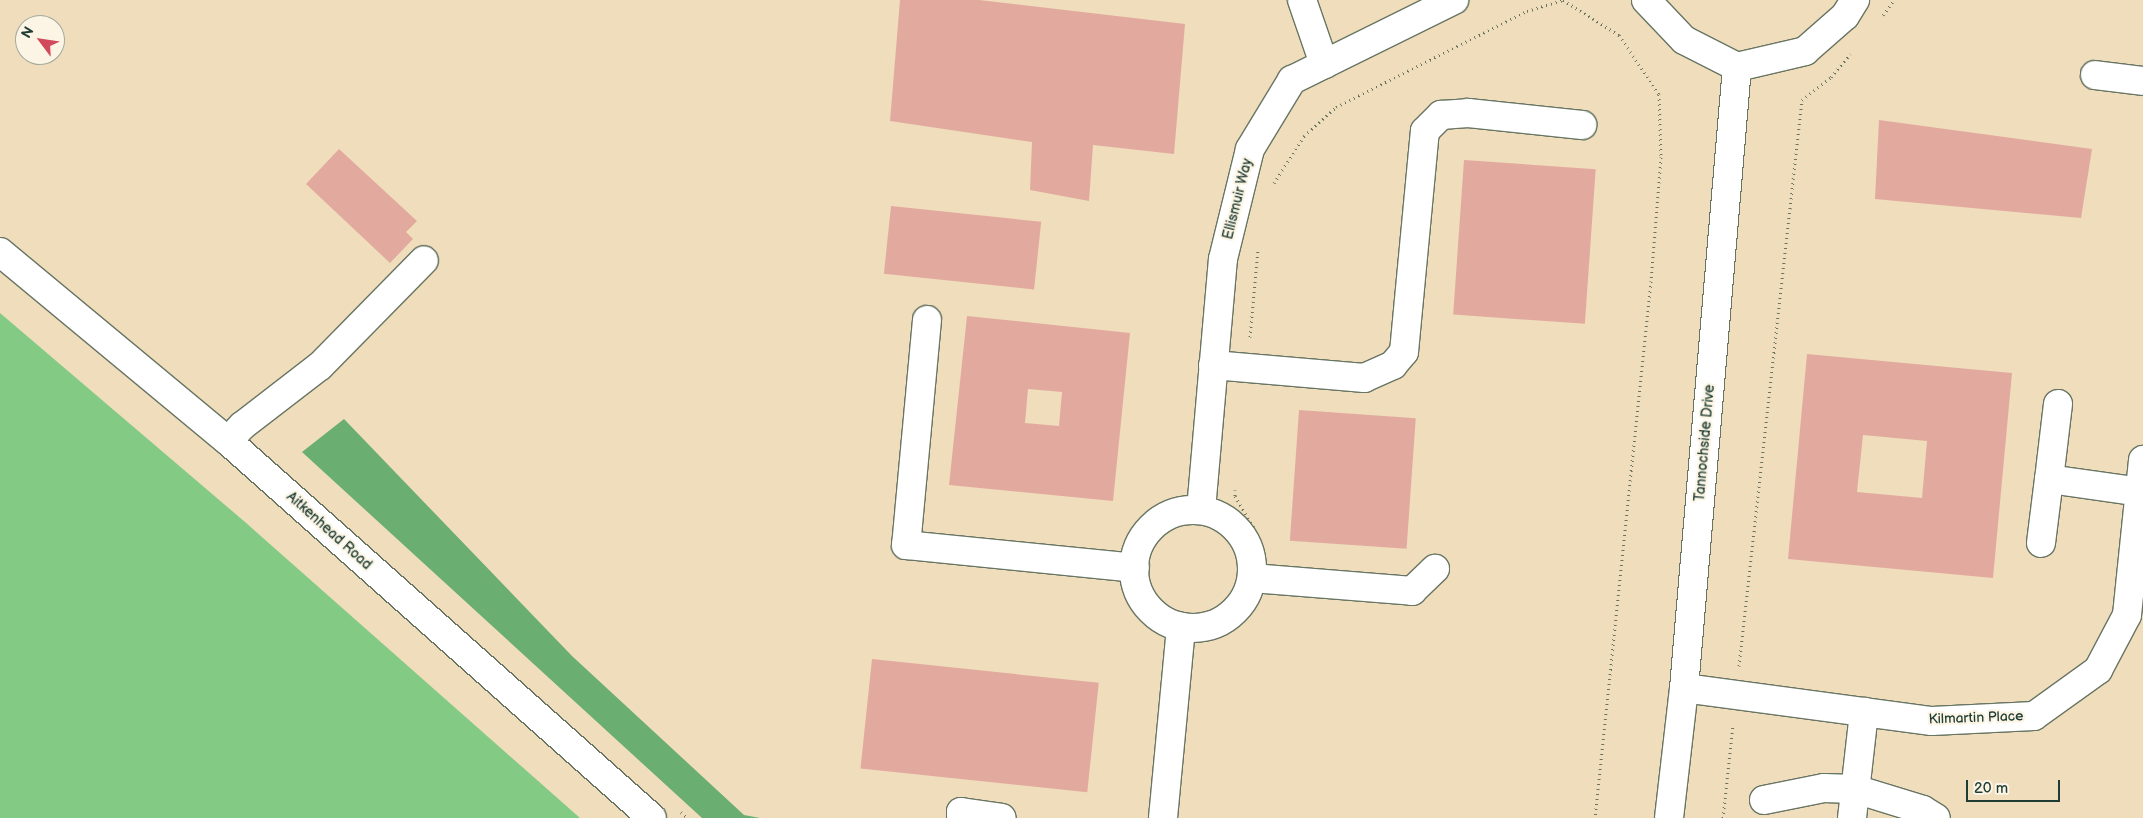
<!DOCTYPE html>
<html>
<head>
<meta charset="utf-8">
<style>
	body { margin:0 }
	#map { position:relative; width:2143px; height:818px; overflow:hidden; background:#f0ddbb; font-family:"Balsamiq Sans",sans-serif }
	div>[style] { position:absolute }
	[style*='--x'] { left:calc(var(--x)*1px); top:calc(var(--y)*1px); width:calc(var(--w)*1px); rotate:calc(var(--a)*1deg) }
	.green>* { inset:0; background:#83ca85 }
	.forest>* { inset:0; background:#6aae72 }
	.building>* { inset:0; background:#e2aa9f; transform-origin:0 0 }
	.path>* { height:3px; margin-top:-1.5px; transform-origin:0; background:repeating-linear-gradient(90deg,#687563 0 1px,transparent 0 5px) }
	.roads { filter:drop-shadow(1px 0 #687563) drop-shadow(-1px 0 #687563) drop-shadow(0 1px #687563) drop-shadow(0 -1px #687563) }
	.minor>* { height:28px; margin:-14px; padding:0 14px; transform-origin:14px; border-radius:14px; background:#fff }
	.minor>.ring { margin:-14px; padding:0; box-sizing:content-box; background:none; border:28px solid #fff; border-radius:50% }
	.major>* { height:28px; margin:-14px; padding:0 14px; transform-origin:14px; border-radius:14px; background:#fff }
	span { translate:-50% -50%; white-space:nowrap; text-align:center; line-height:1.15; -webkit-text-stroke:4.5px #fcf5e5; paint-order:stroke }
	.street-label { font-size:14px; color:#1f3d34 }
	.north { position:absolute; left:15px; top:15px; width:50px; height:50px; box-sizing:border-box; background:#fcf5e5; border:1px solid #a4ab9e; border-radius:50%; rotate:301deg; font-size:14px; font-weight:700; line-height:20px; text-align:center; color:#1f3d34 }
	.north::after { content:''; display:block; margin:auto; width:18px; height:22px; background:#d1495b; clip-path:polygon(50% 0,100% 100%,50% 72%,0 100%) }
	.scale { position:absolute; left:1966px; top:780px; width:94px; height:22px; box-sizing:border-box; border:2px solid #1f3d34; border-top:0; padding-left:6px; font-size:15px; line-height:18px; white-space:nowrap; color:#1f3d34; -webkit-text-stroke:4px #fcf5e5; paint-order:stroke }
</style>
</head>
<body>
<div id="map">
	<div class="green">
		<div style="clip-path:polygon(0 313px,245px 522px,580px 818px,0 818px)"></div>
	</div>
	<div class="forest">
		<div style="clip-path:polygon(344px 419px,572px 656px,744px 815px,760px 818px,702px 818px,302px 452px)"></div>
	</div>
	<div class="building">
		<div style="clip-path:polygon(900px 0,979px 0,1185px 24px,1174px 154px,1093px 145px,1089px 201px,1030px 190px,1032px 142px,890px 121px)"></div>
		<div style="clip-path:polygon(1879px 120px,2092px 149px,2081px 218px,1875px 199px)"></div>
		<div style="clip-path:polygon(339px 149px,417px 221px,406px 232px,413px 239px,390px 263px,306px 184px)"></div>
		<div style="left:1464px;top:160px;width:132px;height:155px;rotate:4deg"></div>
		<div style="left:891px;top:206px;width:151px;height:68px;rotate:6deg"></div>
		<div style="clip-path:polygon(evenodd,967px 316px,1130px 333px,1113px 501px,949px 485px,967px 316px,1028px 389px,1062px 392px,1059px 426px,1025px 423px,1028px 389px)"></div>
		<div style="clip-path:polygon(evenodd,1807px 354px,2012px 373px,1993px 578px,1788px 559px,1807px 354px,1863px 435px,1927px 441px,1922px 498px,1857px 492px,1863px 435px)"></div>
		<div style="left:1299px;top:410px;width:117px;height:131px;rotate:4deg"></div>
		<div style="left:872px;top:659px;width:228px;height:110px;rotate:6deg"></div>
	</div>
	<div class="path">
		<div style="--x:1883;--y:15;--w:19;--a:-54"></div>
		<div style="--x:1274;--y:183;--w:56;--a:-57.4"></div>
		<div style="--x:1304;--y:136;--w:43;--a:-42.2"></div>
		<div style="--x:1336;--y:107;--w:214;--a:-26.7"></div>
		<div style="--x:1527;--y:11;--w:38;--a:-17"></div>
		<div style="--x:1563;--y:0;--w:66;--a:32"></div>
		<div style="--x:1619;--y:35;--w:71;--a:55.9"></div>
		<div style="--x:1659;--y:94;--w:63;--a:88.2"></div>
		<div style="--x:1661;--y:157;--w:124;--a:94.6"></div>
		<div style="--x:1651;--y:281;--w:540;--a:95.95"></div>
		<div style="--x:1250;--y:337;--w:88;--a:-84.8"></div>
		<div style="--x:1235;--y:490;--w:6;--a:90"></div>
		<div style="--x:1235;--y:496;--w:39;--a:59"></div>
		<div style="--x:1255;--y:529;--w:14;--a:141"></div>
		<div style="--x:1739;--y:666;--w:569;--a:-83.65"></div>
		<div style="--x:1802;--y:100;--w:37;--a:-38"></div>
		<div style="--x:1831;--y:77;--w:30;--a:-50"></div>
		<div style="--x:681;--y:812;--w:9;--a:41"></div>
		<div style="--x:1723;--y:818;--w:95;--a:-83.9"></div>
	</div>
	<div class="roads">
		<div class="minor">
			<div style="--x:1302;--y:0;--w:68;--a:71"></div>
			<div style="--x:1646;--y:0;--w:55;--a:46.5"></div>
			<div style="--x:1684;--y:40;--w:59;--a:27"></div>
			<div style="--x:1737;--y:67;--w:70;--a:-13.2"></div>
			<div style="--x:1805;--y:51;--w:53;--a:-41.2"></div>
			<div style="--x:1845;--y:16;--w:19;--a:-58"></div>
			<div style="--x:2095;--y:75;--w:48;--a:7.1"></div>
			<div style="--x:927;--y:320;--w:226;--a:95.3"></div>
			<div style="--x:906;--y:545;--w:230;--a:5.7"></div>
			<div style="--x:1213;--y:365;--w:152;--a:4.9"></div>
			<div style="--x:1364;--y:378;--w:32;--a:-24"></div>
			<div style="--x:1393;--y:365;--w:17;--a:-50"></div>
			<div style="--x:1404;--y:352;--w:222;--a:-84.6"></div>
			<div style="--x:1425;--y:131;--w:23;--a:-45"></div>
			<div style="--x:1441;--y:115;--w:27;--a:-4"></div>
			<div style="--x:1468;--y:113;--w:115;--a:6"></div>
			<div style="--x:2058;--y:404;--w:76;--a:96.8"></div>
			<div style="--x:2049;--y:479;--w:92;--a:8.1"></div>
			<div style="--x:228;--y:441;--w:21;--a:-47"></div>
			<div style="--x:242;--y:426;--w:98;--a:-37.6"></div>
			<div style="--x:320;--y:366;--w:148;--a:-45.5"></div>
			<div class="ring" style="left:1134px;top:510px;width:90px;height:90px"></div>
			<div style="--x:1201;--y:510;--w:252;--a:-85"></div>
			<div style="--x:1223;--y:259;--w:113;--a:-76.2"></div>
			<div style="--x:1250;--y:149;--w:81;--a:-58.7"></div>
			<div style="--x:1292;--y:80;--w:181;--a:-26.3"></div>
			<div style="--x:2041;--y:543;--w:64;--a:-82.9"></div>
			<div style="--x:1252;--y:578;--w:161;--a:4.6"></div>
			<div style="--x:1412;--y:591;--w:32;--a:-44"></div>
			<div style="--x:1684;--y:688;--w:250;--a:7.6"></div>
			<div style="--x:1932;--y:721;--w:102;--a:-2.8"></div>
			<div style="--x:2034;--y:716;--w:79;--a:-35.7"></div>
			<div style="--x:2098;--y:670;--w:62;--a:-62.2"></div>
			<div style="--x:2127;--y:615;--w:156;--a:-84.1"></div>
			<div style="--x:1764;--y:800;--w:61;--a:-11.3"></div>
			<div style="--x:1824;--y:788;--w:31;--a:2"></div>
			<div style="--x:1855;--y:789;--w:71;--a:17.2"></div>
			<div style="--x:1923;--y:810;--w:15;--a:32"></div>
			<div style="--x:961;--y:818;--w:6;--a:-90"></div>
			<div style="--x:961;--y:812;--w:41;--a:8.3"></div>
			<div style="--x:1163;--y:818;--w:192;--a:-84.6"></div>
			<div style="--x:1669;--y:818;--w:131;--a:-83.4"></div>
			<div style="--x:1684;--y:688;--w:623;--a:-85.12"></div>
			<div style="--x:1852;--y:818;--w:107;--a:-83.5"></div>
		</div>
		<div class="major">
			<div style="--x:0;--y:252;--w:296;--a:39.7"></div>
			<div style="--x:228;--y:441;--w:567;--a:41.64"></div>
		</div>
	</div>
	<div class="street-label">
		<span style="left:1238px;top:199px;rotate:-76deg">Ellismuir Way</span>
		<span style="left:1705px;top:443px;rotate:-85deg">Tannochside Drive</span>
		<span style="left:329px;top:531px;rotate:42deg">Aitkenhead Road</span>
		<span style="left:1976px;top:718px;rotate:-2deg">Kilmartin Place</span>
	</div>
	<div class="north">N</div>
	<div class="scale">20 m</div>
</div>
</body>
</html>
